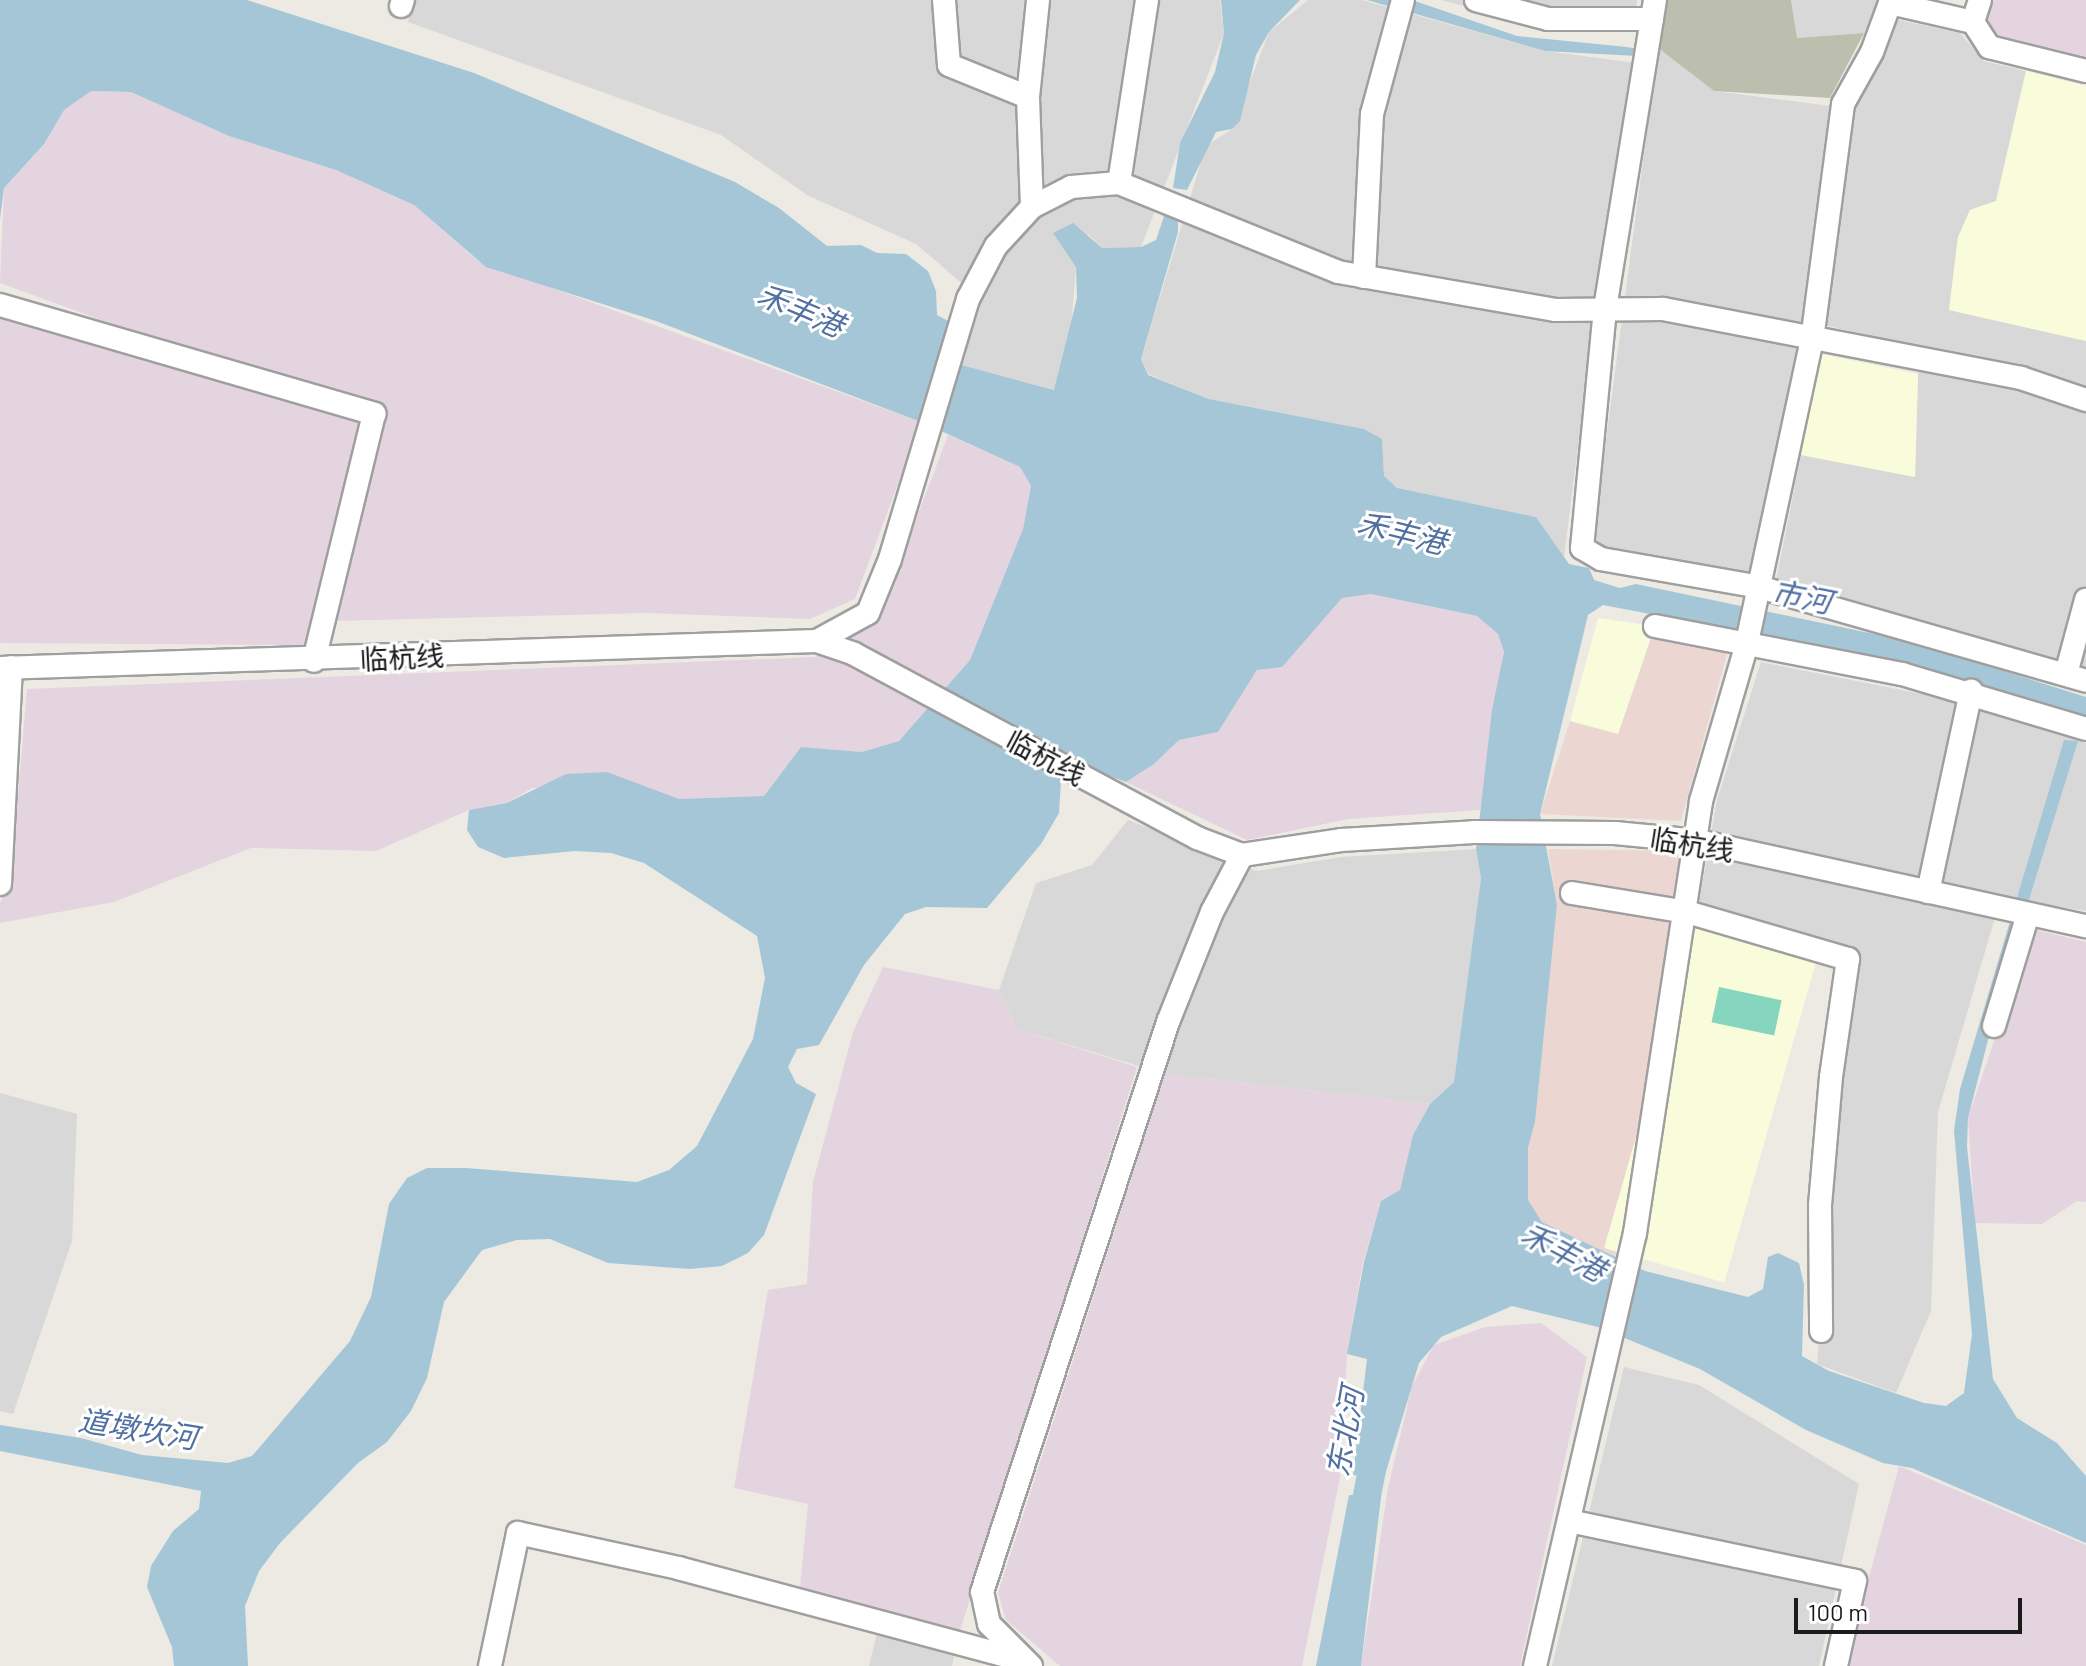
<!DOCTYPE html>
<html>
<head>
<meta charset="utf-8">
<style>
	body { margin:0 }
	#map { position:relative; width:2086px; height:1666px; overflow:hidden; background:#eceae2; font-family:Barlow,"Noto Sans SC",sans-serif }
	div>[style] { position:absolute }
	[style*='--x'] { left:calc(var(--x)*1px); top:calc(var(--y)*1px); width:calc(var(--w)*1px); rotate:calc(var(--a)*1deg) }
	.residential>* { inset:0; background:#d9d8d8 }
	.commercial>* { inset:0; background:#ecd6d2 }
	.industrial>* { inset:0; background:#e4d4e0 }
	.education>* { inset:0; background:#f8fcdb; transform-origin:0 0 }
	.construction>* { inset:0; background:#bdbfae }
	.pitch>* { inset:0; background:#85d5bf; transform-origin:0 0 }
	.water>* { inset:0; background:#a5c6d6 }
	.river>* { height:28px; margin:-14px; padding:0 14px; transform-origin:14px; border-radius:14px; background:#a5c6d6 }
	.roads { filter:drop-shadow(2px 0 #9f9f9f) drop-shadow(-2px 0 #9f9f9f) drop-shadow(0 2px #9f9f9f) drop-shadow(0 -2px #9f9f9f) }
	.minor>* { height:22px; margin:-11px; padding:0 11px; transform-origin:11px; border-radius:11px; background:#fff }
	span { translate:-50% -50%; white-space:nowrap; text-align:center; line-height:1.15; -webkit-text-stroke:6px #fff; paint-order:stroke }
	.street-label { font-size:28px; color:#1b1b1b }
	.water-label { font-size:30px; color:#5170a2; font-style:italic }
	.scale { position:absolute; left:1794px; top:1598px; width:228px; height:36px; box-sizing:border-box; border:4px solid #1b1b1b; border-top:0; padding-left:10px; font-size:24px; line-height:28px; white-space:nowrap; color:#1b1b1b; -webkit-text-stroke:6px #fff; paint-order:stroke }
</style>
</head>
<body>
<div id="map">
	<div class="residential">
		<div style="clip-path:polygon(413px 0,1220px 0,1224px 33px,1141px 247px,1102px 248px,1088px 234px,1076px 267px,1070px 338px,1055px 390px,958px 364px,965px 286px,916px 244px,807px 195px,721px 135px,408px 22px)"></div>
		<div style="clip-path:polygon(1308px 0,1362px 0,1545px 51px,1644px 64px,1593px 328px,1564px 557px,1536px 517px,1397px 489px,1384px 476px,1382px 440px,1364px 429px,1209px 399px,1148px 374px,1141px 359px,1206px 146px,1232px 129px,1269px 32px)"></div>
		<div style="clip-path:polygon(1441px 0,1637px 0,1636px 28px,1544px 27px)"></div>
		<div style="clip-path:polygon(1791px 0,1878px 0,1864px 33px,1797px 38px)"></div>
		<div style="clip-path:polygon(1894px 19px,1960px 33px,1984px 61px,2026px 71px,1996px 201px,1970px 210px,1958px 237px,1949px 310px,2086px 341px,2086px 671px,1776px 581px,1801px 455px,1915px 477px,1918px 374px,1930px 349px,1806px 321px,1751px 575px,1591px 553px,1658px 48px,1714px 91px,1854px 109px)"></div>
		<div style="clip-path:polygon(1761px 662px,1942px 698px,2086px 743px,2086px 911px,2001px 897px,1938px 1112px,1931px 1311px,1896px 1393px,1817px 1364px,1848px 959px,1697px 915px,1717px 800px)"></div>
		<div style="clip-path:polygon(1128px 820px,1257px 871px,1341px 857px,1476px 849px,1481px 878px,1454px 1082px,1430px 1104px,1165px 1074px,1017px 1029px,999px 990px,1036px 883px,1092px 865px)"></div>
		<div style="clip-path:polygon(0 1093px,77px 1114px,72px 1241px,13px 1414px,0 1411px)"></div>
		<div style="clip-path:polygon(1624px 1367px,1699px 1385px,1859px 1484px,1819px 1666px,1552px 1666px)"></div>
		<div style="clip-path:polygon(882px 1613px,958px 1637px,952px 1666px,869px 1666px)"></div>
	</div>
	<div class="commercial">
		<div style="clip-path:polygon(1655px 626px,1730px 643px,1681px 821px,1540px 814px,1570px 721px,1618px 733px)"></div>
		<div style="clip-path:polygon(1548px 849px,1686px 851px,1615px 1257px,1542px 1222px,1528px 1200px,1528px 1148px,1535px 1122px,1557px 905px)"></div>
	</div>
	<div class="industrial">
		<div style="clip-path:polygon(1983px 0,2086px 0,2086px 62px,2002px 40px,1973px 22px)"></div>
		<div style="clip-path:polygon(91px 91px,131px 92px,229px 136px,336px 170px,414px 205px,478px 261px,921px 422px,855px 599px,810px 619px,645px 613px,333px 621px,385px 424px,362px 415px,305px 645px,0 643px,0 317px,348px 410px,0 283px,4px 188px,44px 144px,63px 110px)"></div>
		<div style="clip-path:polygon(948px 435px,1020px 467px,1031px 486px,1023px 529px,970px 660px,899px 741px,862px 752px,801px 747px,764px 796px,679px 799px,644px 789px,532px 788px,507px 803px,469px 810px,376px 851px,251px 848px,114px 902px,0 923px,0 903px,11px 882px,27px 689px,815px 657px,877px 623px)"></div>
		<div style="clip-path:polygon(1371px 594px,1477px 616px,1498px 634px,1504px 652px,1480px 810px,1348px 819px,1247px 840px,1126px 782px,1154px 764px,1179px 740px,1218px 732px,1257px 670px,1311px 631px,1342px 598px)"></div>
		<div style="clip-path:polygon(2032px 929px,2086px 942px,2086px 1202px,2077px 1201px,2042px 1224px,1975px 1223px,1968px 1118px)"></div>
		<div style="clip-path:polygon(883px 967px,999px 990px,1017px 1029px,1137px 1067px,958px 1637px,800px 1588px,808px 1504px,734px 1488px,768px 1290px,807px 1284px,813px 1182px,853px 1032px)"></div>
		<div style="clip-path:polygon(1165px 1074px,1430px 1104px,1413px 1135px,1400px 1191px,1381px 1201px,1363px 1262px,1347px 1354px,1340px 1477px,1302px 1666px,1060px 1666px,1006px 1620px,998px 1593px)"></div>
		<div style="clip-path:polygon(1541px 1323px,1587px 1357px,1520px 1666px,1361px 1666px,1388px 1488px,1412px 1386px,1434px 1345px,1485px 1327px)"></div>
		<div style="clip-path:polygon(1899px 1466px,2086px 1545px,2086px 1666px,1845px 1666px)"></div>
	</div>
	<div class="education">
		<div style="clip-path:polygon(2026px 71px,2086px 86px,2086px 341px,1949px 310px,1958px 237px,1970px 210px,1996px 201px)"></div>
		<div style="clip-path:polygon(1821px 354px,1918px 374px,1915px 477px,1801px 455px)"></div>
		<div style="clip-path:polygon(1598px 618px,1655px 626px,1618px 734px,1570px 721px)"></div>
		<div style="left:1697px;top:924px;width:125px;height:337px;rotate:16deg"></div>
	</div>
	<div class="construction">
		<div style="clip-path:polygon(1659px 0,1791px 0,1797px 38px,1864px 33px,1830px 98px,1714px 91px,1658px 48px)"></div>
	</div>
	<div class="pitch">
		<div style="left:1719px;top:987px;width:64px;height:36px;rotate:12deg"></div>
	</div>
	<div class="water">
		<div style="clip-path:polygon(0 0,247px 0,474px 73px,735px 182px,779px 208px,827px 246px,861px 245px,877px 253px,906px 254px,928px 271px,936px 291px,937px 315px,954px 324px,958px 364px,1054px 390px,1077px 298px,1076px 267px,1053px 233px,1073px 223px,1102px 248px,1141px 247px,1156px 240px,1166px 210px,1178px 215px,1178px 232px,1141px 359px,1148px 375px,1209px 399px,1364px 429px,1382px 439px,1384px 476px,1397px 488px,1536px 517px,1569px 564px,1589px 568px,1594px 580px,1620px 588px,1636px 584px,1912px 642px,2086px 697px,2086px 718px,1901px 662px,1603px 605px,1588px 615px,1540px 814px,1557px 905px,1535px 1122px,1528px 1148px,1528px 1200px,1542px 1222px,1645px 1271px,1748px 1297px,1763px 1289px,1768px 1257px,1778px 1253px,1799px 1263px,1804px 1285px,1802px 1356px,1829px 1371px,1924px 1403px,1946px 1406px,1964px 1393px,1972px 1334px,1954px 1131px,1960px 1089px,2064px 740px,2078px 741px,1999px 997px,1968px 1118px,1967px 1147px,1993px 1379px,2017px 1418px,2057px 1443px,2086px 1476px,2086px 1543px,1912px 1468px,1883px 1463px,1806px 1430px,1700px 1369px,1598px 1327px,1512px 1306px,1441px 1337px,1419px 1363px,1384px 1478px,1353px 1475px,1367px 1359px,1347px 1354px,1364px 1262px,1381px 1201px,1400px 1190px,1413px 1135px,1430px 1104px,1454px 1082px,1481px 878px,1476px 849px,1492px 710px,1504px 652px,1498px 634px,1477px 616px,1371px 594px,1342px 598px,1282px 667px,1257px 670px,1218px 732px,1179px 740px,1154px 764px,1126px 782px,1074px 763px,1061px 781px,1059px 813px,1041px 844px,987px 908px,926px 907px,905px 914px,864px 965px,819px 1045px,797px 1049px,788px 1067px,796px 1083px,816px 1094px,764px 1235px,748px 1253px,722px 1266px,690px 1269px,608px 1263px,550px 1239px,517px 1240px,482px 1250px,444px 1302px,427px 1378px,411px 1411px,387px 1442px,358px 1463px,280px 1543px,259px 1571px,245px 1606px,248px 1666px,174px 1666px,172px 1647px,147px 1587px,151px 1566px,173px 1531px,199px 1509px,201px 1491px,0 1451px,0 1425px,81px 1438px,142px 1455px,228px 1463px,252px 1456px,350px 1341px,371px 1297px,389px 1204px,407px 1178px,427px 1168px,466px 1168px,637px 1182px,669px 1170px,697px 1146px,753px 1039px,765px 978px,757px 936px,644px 863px,611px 853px,575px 851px,504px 858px,478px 847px,467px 830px,469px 810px,507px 803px,566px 774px,607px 772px,679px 799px,764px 796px,801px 747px,862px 752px,899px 741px,970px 660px,1023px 529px,1031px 486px,1020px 467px,921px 422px,656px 321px,486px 267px,414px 205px,336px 170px,229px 136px,131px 92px,91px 91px,64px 110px,44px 144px,4px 188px,0 219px)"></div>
		<div style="clip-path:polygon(1221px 0,1300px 0,1269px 32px,1256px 55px,1240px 121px,1232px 129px,1216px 132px,1187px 190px,1173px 188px,1180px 143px,1215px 72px,1224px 33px)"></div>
		<div style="clip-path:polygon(1367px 0,1412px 0,1517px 36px,1627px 47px,1638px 49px,1637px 56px,1545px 51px)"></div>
		<div style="clip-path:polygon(1349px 1495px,1381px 1497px,1361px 1666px,1316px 1666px)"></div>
	</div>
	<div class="river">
		<div style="--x:1360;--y:1531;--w:94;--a:-78.9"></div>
	</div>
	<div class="roads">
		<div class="minor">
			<div style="--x:944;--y:0;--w:65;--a:85.6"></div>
			<div style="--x:949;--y:65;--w:85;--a:22.1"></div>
			<div style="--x:1476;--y:0;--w:74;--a:14.8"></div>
			<div style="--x:1548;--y:19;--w:104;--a:0"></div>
			<div style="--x:1655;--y:0;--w:313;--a:99.2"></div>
			<div style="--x:1605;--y:309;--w:240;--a:95.5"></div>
			<div style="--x:1582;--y:548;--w:22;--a:30"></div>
			<div style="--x:1601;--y:559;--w:160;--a:10"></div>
			<div style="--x:1759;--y:587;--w:340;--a:16"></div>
			<div style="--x:1980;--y:0;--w:23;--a:108"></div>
			<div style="--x:1973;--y:22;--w:30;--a:57"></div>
			<div style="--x:1989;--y:47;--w:100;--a:13.9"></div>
			<div style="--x:401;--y:6;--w:6;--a:-72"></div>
			<div style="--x:1119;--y:183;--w:185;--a:-81.3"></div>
			<div style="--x:1032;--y:207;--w:110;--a:-92.1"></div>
			<div style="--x:1028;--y:97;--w:98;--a:-84.1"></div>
			<div style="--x:1364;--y:277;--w:163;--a:-87.2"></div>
			<div style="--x:1372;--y:114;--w:118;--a:-74.8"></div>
			<div style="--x:0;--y:305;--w:390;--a:16.2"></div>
			<div style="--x:374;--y:414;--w:254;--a:103.7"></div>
			<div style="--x:1655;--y:626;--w:252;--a:11"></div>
			<div style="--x:1902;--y:674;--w:192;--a:16.6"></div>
			<div style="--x:817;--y:641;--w:58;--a:-28.8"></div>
			<div style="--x:868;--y:613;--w:58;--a:-67.8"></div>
			<div style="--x:890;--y:559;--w:271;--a:-73.3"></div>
			<div style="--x:968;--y:299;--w:60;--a:-62.2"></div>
			<div style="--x:996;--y:246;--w:53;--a:-47.3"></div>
			<div style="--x:1032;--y:207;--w:44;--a:-27.1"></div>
			<div style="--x:1071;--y:187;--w:48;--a:-4.8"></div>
			<div style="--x:1119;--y:183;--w:236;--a:22.1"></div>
			<div style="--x:1338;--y:272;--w:220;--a:9.9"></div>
			<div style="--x:1555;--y:310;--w:108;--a:-0.5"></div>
			<div style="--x:1663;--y:309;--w:365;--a:10.9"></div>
			<div style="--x:2021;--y:378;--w:69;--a:18.7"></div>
			<div style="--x:0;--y:668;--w:817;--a:-1.89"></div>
			<div style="--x:817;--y:641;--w:39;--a:19"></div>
			<div style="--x:854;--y:654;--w:389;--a:28.2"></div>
			<div style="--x:1197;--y:838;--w:48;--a:20.7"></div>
			<div style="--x:1242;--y:855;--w:100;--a:-8.6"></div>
			<div style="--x:1341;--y:840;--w:133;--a:-3.4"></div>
			<div style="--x:1474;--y:832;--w:141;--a:0.4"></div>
			<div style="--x:1615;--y:833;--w:83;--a:5.5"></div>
			<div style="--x:1698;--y:841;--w:397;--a:12.4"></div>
			<div style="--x:2066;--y:674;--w:77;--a:-74.9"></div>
			<div style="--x:0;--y:884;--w:217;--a:-87.1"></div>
			<div style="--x:1928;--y:892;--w:206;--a:-77.9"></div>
			<div style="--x:1572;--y:893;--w:117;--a:9.4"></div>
			<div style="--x:1687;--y:912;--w:168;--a:16.3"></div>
			<div style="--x:1848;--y:959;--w:119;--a:98.2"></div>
			<div style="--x:1831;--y:1077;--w:128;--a:94.9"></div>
			<div style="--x:1820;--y:1205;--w:126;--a:89.5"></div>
			<div style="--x:1994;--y:1026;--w:117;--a:-73.1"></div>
			<div style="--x:1569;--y:1521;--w:292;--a:11.8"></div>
			<div style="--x:1855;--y:1581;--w:87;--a:102.6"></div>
			<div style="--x:490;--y:1666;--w:136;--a:-78.1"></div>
			<div style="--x:518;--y:1533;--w:164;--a:12.3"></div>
			<div style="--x:678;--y:1568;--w:355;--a:15"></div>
			<div style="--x:1031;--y:1666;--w:59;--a:-135"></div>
			<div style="--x:989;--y:1624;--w:33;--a:-102"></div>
			<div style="--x:982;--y:1592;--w:600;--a:-71.93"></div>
			<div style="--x:1168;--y:1022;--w:118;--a:-68.2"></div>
			<div style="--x:1212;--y:912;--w:64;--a:-62.2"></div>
			<div style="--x:1535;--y:1666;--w:444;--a:-77"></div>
			<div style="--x:1635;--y:1233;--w:437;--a:-81.3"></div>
			<div style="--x:1701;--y:801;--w:160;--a:-73.7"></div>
			<div style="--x:1746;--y:647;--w:314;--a:-77.9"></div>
			<div style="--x:1812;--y:340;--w:238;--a:-82.5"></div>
			<div style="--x:1843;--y:104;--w:60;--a:-60.9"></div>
			<div style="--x:1872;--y:52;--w:52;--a:-69.8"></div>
			<div style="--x:1890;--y:3;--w:85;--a:12.9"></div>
		</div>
	</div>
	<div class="street-label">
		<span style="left:402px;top:657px;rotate:-3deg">临杭线</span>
		<span style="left:1046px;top:757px;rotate:28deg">临杭线</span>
		<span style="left:1692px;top:844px;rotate:9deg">临杭线</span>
	</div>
	<div class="water-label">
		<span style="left:801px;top:309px;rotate:23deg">禾丰港</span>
		<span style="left:1402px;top:532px;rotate:14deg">禾丰港</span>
		<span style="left:1802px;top:596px;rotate:11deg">市河</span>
		<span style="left:1564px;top:1251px;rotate:28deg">禾丰港</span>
		<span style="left:138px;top:1428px;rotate:9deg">道墩坎河</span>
		<span style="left:1344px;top:1432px;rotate:-80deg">东北河</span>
	</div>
	<div class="scale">100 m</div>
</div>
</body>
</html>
